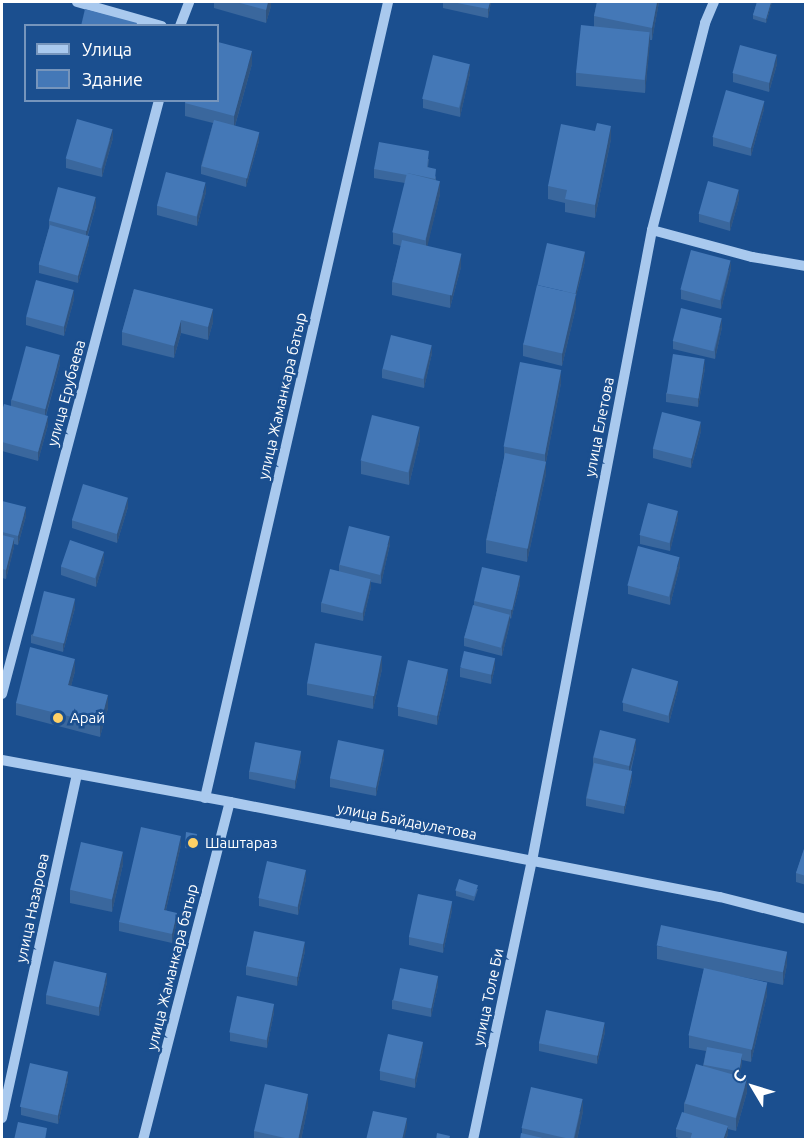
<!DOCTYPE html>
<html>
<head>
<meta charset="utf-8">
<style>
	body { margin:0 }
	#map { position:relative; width:807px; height:1141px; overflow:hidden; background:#1b4f8f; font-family:Ubuntu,sans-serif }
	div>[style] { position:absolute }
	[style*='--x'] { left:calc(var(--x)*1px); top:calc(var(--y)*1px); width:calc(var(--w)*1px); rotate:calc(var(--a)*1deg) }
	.minor>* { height:10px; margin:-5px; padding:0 5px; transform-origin:5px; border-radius:5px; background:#a9c9ee }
	.wall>* { inset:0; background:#3a679d }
	.shaded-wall>* { inset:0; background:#305480 }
	.building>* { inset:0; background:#4478b7; transform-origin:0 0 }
	.dots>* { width:16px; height:16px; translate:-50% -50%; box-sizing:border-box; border:3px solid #1b4f8f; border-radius:50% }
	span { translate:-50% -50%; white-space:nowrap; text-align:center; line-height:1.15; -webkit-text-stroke:5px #1b4f8f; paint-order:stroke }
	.street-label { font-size:15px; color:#fff }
	.poi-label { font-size:15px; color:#fff }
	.left { translate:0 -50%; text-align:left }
	.frame { position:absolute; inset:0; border:3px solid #fff; pointer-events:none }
	.legend { position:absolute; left:24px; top:24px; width:195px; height:78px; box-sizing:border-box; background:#1b4f8f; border:2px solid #7695bc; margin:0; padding:8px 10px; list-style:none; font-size:18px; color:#fff }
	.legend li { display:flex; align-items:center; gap:12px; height:30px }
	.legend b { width:30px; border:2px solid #7695bc }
	.north { position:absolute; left:723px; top:1057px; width:60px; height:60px; -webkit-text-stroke:4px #1b4f8f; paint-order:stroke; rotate:308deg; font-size:16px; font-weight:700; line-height:24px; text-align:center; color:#fff }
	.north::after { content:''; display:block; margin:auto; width:21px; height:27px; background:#fff; clip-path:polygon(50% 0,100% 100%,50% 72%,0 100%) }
</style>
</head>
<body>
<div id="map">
	<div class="minor">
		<div style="--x:77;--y:2;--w:88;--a:15.8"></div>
		<div style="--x:180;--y:26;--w:26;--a:-69"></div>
		<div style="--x:652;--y:230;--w:104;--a:15.1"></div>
		<div style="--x:752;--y:257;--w:55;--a:9.5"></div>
		<div style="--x:2;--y:694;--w:614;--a:-75.19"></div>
		<div style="--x:2;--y:760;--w:232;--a:10.4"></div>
		<div style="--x:230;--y:802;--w:499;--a:11"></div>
		<div style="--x:720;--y:897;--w:89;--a:14.3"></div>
		<div style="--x:205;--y:798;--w:817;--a:-77.05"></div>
		<div style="--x:2;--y:1118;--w:352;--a:-77.7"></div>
		<div style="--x:143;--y:1140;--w:349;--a:-75.6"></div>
		<div style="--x:473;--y:1140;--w:285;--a:-78.1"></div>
		<div style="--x:532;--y:861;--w:642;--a:-79.23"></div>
		<div style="--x:652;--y:230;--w:214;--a:-75.6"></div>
		<div style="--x:705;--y:23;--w:23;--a:-67"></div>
	</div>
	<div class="wall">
		<div style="clip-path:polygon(214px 2px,271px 2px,271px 6px,266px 23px,214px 8px)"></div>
		<div style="clip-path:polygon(443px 2px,491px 2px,488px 18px,443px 8px)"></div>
		<div style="clip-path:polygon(597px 2px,659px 2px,652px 40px,650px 40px,645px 93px,576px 86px,576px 73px,594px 26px,594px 16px)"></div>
		<div style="clip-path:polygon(757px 2px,772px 2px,766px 23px,753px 19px,753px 15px)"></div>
		<div style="clip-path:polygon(252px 64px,235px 126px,259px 141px,246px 187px,201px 174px,201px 166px,213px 123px,185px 116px,185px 103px)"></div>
		<div style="clip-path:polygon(777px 64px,769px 92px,733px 82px,733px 73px)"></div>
		<div style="clip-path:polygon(470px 73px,460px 117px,423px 108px,423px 99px)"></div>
		<div style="clip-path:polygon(764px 109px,751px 156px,713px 146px,713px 137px)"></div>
		<div style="clip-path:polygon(113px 138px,102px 177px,66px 168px,66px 159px)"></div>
		<div style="clip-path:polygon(611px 139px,595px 218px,565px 212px,565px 203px,548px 199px,548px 186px)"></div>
		<div style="clip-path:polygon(429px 159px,428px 167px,436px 177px,436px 180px,440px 194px,427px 246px,461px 267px,450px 308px,392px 295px,392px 282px,401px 246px,393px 244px,393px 232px,405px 183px,374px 178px,374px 169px)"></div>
		<div style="clip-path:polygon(206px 192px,197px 226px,157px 215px,157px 206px)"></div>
		<div style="clip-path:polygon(739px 199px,730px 231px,699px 222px,699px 214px)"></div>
		<div style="clip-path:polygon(96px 206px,88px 235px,89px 244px,78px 283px,39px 273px,39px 264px,49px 228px,49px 221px)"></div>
		<div style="clip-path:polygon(585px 261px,576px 296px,576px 307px,562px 366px,523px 356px,523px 344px)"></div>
		<div style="clip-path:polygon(731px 269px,721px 309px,681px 299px,681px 290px)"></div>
		<div style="clip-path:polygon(134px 289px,213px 322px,208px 340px,181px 333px,174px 358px,122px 345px,122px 332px)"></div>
		<div style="clip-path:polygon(74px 299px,64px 336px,26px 325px,26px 317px)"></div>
		<div style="clip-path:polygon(722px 327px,715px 359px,673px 349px,673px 341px)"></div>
		<div style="clip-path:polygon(432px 353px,424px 388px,382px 378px,382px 369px)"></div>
		<div style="clip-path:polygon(60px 364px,46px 416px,48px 425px,38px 461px,2px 451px,2px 411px,11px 406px,11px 400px)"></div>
		<div style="clip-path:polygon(705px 368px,698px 407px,666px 402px,666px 393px)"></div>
		<div style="clip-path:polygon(561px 383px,546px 462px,546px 474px,527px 562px,486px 553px,486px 540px,504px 459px,504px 447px)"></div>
		<div style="clip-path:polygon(701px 431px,691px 468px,653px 458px,653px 449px)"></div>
		<div style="clip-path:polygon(420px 439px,409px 485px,361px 474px,361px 461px)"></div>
		<div style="clip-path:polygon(2px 501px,26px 516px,18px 545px,14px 544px,14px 547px,6px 579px,2px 578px)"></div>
		<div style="clip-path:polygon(128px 507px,117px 543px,72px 528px,72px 520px)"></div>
		<div style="clip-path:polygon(678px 519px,670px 551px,640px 544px,640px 535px)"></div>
		<div style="clip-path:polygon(390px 544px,381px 584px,371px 582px,371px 587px,363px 621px,321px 612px,321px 603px,339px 571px,339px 565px)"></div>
		<div style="clip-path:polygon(104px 561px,96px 587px,61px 575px,61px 566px)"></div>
		<div style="clip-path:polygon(680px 566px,670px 605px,628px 594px,628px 586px)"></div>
		<div style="clip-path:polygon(520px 584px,511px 619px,510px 618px,510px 623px,502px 656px,464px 646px,464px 638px,474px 606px,474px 601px)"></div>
		<div style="clip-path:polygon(75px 608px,63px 652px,31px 643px,31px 635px)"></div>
		<div style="clip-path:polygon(495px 667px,491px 684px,460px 677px,460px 668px)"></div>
		<div style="clip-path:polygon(382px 669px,373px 709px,307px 695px,307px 683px)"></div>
		<div style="clip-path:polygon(75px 671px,71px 686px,108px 708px,100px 737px,16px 715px,16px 703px)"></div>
		<div style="clip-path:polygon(448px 678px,437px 725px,398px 716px,398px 707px)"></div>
		<div style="clip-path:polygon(678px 689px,669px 723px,623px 711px,623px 703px)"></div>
		<div style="clip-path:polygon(636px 748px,631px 771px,632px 780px,624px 814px,586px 806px,586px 798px,593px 765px,593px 757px)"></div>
		<div style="clip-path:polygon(384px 758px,376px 796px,330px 787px,330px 778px)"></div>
		<div style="clip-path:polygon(301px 760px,295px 789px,249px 779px,249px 771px)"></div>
		<div style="clip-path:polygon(197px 838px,195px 850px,185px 848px,185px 844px)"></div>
		<div style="clip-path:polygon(806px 843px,806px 885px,796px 882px,796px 873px)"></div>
		<div style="clip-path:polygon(181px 845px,166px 910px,177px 921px,172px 943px,119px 931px,119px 922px)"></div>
		<div style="clip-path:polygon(123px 864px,112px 912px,70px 903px,70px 890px)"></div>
		<div style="clip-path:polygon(306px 879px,298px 915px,259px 906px,259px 898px)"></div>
		<div style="clip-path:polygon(478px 889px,474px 901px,456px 896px,456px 891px)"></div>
		<div style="clip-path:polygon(452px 910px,443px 953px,409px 945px,409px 937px)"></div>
		<div style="clip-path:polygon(657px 946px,787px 964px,783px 985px,728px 974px,767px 995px,751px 1062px,742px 1060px,740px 1077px,747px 1092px,736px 1131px,728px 1129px,728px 1134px,726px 1140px,683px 1140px,676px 1137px,676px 1129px,684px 1112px,684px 1103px,703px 1066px,706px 1051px,689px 1048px,689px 1035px,704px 969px,657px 959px)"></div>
		<div style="clip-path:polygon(305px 951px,297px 986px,246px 975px,246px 966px)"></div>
		<div style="clip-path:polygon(107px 982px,99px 1016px,46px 1004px,46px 995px)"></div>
		<div style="clip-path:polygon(438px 985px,431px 1017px,392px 1009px,392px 1000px)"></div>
		<div style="clip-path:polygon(274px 1012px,267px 1048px,230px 1041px,230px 1032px)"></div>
		<div style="clip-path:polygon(605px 1032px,597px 1064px,539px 1051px,539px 1043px)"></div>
		<div style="clip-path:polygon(423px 1050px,415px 1088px,380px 1080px,380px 1071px)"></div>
		<div style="clip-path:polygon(68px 1080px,58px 1124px,21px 1115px,21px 1107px)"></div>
		<div style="clip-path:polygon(308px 1106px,301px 1140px,254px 1140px,254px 1131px)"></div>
		<div style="clip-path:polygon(583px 1111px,577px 1140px,520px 1140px,522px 1133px,522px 1128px)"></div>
	</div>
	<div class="shaded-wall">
		<div style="clip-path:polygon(268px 2px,271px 2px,271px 6px,266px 23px,266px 10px)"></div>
		<div style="clip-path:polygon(490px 2px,491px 2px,488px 18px,488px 9px)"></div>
		<div style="clip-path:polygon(657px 2px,659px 2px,652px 40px,652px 28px)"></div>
		<div style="clip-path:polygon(771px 2px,772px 2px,766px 23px,766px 19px)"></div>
		<div style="clip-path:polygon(650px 32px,650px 44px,645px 93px,645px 80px)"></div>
		<div style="clip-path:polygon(252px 51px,252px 64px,234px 129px,234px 116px)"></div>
		<div style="clip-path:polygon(777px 55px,777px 64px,769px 92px,769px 84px)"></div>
		<div style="clip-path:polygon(470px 64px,470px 73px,460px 117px,460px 108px)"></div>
		<div style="clip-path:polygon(764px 101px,764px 109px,751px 156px,751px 147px)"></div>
		<div style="clip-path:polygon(611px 126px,611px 139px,595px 218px,595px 205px)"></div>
		<div style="clip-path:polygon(113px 129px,113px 138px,102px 177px,102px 169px)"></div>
		<div style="clip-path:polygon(259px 132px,259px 141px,246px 187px,246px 178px)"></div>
		<div style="clip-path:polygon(440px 181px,440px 194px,426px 252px,426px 239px)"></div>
		<div style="clip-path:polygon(206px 183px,206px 192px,197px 226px,197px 217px)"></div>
		<div style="clip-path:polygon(739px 190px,739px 199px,730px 231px,730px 222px)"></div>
		<div style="clip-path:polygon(96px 197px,96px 206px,86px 240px,86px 231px)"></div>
		<div style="clip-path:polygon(89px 236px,89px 244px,78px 283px,78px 275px)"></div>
		<div style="clip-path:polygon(585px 252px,585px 261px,576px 296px,576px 307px,562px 366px,562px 353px)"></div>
		<div style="clip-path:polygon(461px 254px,461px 267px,450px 308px,450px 296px)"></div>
		<div style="clip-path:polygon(731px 261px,731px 269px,721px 309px,721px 301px)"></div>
		<div style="clip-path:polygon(74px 290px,74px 299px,64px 336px,64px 327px)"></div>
		<div style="clip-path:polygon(213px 309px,213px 322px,208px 340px,208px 327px)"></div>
		<div style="clip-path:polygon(722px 318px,722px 327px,715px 359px,715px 350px)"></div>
		<div style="clip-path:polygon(181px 320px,181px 333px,174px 358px,174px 346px)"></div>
		<div style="clip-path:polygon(432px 345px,432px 353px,424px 388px,424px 379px)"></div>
		<div style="clip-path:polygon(60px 355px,60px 364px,45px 418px,45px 409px)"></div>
		<div style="clip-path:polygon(705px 359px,705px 368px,698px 407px,698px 399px)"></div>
		<div style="clip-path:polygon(561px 370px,561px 383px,546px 462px,546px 474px,527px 562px,527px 549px,545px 466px,545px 454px)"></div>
		<div style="clip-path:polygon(48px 416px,48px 425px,38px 461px,38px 452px)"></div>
		<div style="clip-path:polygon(701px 422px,701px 431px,691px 468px,691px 459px)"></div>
		<div style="clip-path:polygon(420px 427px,420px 439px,409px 485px,409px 472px)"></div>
		<div style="clip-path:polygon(128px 498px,128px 507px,117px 543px,117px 534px)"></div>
		<div style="clip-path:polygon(26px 507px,26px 516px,18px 545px,18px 536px)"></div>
		<div style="clip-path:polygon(678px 511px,678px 519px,670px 551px,670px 543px)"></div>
		<div style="clip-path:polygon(390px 536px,390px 544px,381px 584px,381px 575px)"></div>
		<div style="clip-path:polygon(14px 538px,14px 547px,6px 579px,6px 570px)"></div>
		<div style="clip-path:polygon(104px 552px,104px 561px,96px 587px,96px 578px)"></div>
		<div style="clip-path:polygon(680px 557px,680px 566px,670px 605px,670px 596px)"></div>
		<div style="clip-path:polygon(520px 576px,520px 584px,511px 619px,511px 610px)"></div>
		<div style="clip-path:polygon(371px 579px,371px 587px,363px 621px,363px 613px)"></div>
		<div style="clip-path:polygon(75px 599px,75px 608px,63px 652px,63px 643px)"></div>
		<div style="clip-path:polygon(510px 615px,510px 623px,502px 656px,502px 647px)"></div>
		<div style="clip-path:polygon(382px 656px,382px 669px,373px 709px,373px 696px)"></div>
		<div style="clip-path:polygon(495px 658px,495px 667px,491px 684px,491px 675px)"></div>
		<div style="clip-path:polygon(75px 659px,75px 671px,68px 698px,68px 685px)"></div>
		<div style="clip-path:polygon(448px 669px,448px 678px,437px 725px,437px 716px)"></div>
		<div style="clip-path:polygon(678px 681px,678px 689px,669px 723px,669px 714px)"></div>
		<div style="clip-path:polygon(108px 695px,108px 708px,100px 737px,100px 724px)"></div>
		<div style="clip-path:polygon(636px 739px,636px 748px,629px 775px,629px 767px)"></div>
		<div style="clip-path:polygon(384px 750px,384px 758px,376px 796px,376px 788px)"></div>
		<div style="clip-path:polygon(301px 751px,301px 760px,295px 789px,295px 780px)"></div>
		<div style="clip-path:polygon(632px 771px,632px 780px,624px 814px,624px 806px)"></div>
		<div style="clip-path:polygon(181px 836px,181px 845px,164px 918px,164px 910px)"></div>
		<div style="clip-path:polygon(123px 852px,123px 864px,112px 912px,112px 899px)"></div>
		<div style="clip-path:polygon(306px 870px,306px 879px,298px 915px,298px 906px)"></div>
		<div style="clip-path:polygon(452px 901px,452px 910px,443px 953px,443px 944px)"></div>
		<div style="clip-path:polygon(177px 913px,177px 921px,172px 943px,172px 934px)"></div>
		<div style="clip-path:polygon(305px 942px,305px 951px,297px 986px,297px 977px)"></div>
		<div style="clip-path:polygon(787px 952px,787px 964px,783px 985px,783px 972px)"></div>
		<div style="clip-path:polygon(107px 973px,107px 982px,99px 1016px,99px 1007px)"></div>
		<div style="clip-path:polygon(438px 976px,438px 985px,431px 1017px,431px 1009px)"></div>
		<div style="clip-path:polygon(767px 982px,767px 995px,751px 1062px,751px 1049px)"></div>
		<div style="clip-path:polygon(274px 1004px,274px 1012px,267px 1048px,267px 1040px)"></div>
		<div style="clip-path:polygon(605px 1023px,605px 1032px,597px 1064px,597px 1056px)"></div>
		<div style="clip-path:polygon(423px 1042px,423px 1050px,415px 1088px,415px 1079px)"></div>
		<div style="clip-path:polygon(742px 1054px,742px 1063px,739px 1081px,739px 1073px)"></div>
		<div style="clip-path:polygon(68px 1072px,68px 1080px,58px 1124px,58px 1115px)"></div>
		<div style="clip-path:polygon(747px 1079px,747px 1092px,736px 1131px,736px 1119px)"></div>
		<div style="clip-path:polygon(308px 1094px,308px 1106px,301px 1140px,298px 1140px)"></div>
		<div style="clip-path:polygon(583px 1099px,583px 1111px,577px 1140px,574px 1140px)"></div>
		<div style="clip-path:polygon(407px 1118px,407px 1127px,404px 1140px,402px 1140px)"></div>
		<div style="clip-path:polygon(728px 1126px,728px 1134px,726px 1140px,723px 1140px)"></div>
	</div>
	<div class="building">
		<div style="clip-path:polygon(236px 2px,268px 2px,266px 10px)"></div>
		<div style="clip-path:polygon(452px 2px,490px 2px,488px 9px)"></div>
		<div style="clip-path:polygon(597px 2px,657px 2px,652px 28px,594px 16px)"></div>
		<div style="clip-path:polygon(757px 2px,771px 2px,766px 19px,753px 15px)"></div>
		<div style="clip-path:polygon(85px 9px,137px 23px,136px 26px,81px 26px)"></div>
		<div style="left:581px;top:25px;width:69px;height:48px;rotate:6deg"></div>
		<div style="clip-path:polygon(218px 42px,252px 51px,234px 116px,185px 103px,186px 100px,218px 100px)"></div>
		<div style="left:740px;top:45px;width:38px;height:29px;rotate:15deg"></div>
		<div style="left:433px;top:55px;width:38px;height:45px;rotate:14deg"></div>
		<div style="left:726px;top:90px;width:40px;height:49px;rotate:16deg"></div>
		<div style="left:77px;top:119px;width:37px;height:41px;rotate:16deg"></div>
		<div style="left:214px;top:120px;width:47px;height:48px;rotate:15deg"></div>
		<div style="clip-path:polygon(597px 123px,611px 126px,595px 205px,565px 199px,567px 190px,548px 186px,561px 124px,595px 131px)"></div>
		<div style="clip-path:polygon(379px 142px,429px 151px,427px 167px,436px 169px,435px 179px,407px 173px,407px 175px,374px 169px)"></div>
		<div style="left:166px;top:172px;width:41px;height:35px;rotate:15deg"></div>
		<div style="left:407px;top:173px;width:34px;height:61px;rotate:14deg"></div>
		<div style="left:708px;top:181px;width:32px;height:34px;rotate:16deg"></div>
		<div style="left:58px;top:187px;width:39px;height:35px;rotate:15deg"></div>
		<div style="left:50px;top:225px;width:41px;height:41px;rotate:16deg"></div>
		<div style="left:402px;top:240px;width:61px;height:43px;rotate:13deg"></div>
		<div style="left:547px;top:243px;width:39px;height:43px;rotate:13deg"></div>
		<div style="left:691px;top:250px;width:41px;height:41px;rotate:15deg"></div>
		<div style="left:36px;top:280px;width:39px;height:38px;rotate:15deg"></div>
		<div style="left:537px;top:285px;width:40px;height:61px;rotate:13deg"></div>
		<div style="clip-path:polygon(134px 289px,213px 309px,208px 327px,181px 320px,174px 346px,122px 332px)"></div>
		<div style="left:681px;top:308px;width:42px;height:34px;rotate:14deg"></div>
		<div style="left:391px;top:335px;width:42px;height:35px;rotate:14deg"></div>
		<div style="left:26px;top:346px;width:35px;height:56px;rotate:15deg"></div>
		<div style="left:673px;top:354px;width:32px;height:40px;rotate:9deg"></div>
		<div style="left:520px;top:362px;width:42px;height:86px;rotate:11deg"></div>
		<div style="clip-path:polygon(4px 404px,48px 416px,38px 452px,2px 442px,2px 411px)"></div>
		<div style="left:662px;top:412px;width:40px;height:38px;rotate:14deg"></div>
		<div style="left:372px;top:415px;width:49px;height:47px;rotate:14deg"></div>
		<div style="left:505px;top:453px;width:42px;height:89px;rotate:12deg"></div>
		<div style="left:83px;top:484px;width:47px;height:38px;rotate:17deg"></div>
		<div style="clip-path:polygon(2px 501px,26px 507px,18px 536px,2px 532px)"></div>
		<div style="left:648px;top:503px;width:31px;height:33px;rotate:15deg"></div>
		<div style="left:349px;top:526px;width:42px;height:40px;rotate:14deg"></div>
		<div style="clip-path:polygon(2px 535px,14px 538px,6px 570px,2px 569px)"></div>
		<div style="left:70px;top:540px;width:36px;height:28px;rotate:19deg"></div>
		<div style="left:638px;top:546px;width:43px;height:41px;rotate:15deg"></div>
		<div style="left:482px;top:567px;width:39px;height:35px;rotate:13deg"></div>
		<div style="left:330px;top:569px;width:42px;height:35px;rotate:14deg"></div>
		<div style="left:44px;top:591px;width:32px;height:46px;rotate:14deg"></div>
		<div style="left:473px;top:605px;width:38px;height:34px;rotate:15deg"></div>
		<div style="left:315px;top:643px;width:68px;height:41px;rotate:11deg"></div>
		<div style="clip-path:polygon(30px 647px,75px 659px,68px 685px,108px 695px,100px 724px,16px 703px)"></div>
		<div style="left:464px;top:651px;width:32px;height:17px;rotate:13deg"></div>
		<div style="left:408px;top:660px;width:41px;height:48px;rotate:13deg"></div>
		<div style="left:632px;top:668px;width:48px;height:36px;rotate:16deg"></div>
		<div style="left:600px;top:730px;width:37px;height:28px;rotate:14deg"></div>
		<div style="left:338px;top:740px;width:47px;height:39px;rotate:12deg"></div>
		<div style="left:255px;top:742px;width:47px;height:30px;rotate:11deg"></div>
		<div style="left:594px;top:763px;width:39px;height:36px;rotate:12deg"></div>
		<div style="clip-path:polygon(141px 827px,181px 836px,164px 910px,177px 913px,172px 934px,119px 922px)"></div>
		<div style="clip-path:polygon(186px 832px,197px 834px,195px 845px,185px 844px)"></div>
		<div style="left:81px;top:842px;width:43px;height:49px;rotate:13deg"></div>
		<div style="clip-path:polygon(806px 843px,806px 876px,796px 873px)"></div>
		<div style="left:267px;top:861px;width:40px;height:38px;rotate:13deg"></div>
		<div style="left:459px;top:879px;width:20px;height:12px;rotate:18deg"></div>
		<div style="left:418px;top:894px;width:35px;height:44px;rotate:12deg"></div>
		<div style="left:661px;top:925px;width:129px;height:21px;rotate:12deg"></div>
		<div style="left:254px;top:931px;width:52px;height:36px;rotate:12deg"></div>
		<div style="left:54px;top:961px;width:54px;height:35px;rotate:13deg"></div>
		<div style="left:400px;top:968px;width:39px;height:33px;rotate:12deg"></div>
		<div style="left:704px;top:968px;width:65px;height:69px;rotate:13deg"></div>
		<div style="left:237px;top:996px;width:38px;height:37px;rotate:12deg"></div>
		<div style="left:546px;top:1010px;width:60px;height:34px;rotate:12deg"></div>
		<div style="left:388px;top:1034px;width:36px;height:38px;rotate:13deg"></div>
		<div style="left:707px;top:1047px;width:36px;height:18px;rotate:11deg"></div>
		<div style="left:30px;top:1063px;width:39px;height:45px;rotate:13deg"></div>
		<div style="left:696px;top:1064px;width:53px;height:41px;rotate:16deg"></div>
		<div style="clip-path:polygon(265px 1084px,308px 1094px,298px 1140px,294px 1140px,254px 1131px)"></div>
		<div style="left:531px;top:1087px;width:53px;height:42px;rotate:13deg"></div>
		<div style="clip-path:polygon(373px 1111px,407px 1118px,402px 1140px,366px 1140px)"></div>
		<div style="clip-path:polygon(682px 1112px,728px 1126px,723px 1140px,690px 1140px,692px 1133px,676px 1129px)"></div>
		<div style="clip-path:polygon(18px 1122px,47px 1128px,45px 1140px,14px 1140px)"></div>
		<div style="clip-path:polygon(437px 1133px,450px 1136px,449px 1140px,436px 1140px)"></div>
		<div style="clip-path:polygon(521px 1133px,551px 1140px,520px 1140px)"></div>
	</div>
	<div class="dots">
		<div style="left:58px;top:718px;background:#ffd166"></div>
		<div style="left:193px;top:843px;background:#ffd166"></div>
	</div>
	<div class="street-label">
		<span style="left:66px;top:393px;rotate:-75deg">улица Ерубаева</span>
		<span style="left:282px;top:396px;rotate:-77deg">улица Жаманкара батыр</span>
		<span style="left:599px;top:427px;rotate:-79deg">улица Елетова</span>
		<span style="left:407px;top:821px;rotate:11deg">улица Байдаулетова</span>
		<span style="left:32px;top:908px;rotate:-78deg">улица Назарова</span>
		<span style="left:172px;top:967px;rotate:-76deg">улица Жаманкара батыр</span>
		<span style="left:488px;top:997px;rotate:-78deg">улица Толе Би</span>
	</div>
	<div class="poi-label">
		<span class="left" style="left:70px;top:718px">Арай</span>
		<span class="left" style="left:205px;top:843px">Шаштараз</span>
	</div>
	<div class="frame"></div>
	<ul class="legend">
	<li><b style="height:8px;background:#a9c9ee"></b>Улица</li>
	<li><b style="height:16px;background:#4478b7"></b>Здание</li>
	</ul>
	<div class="north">С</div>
</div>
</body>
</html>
